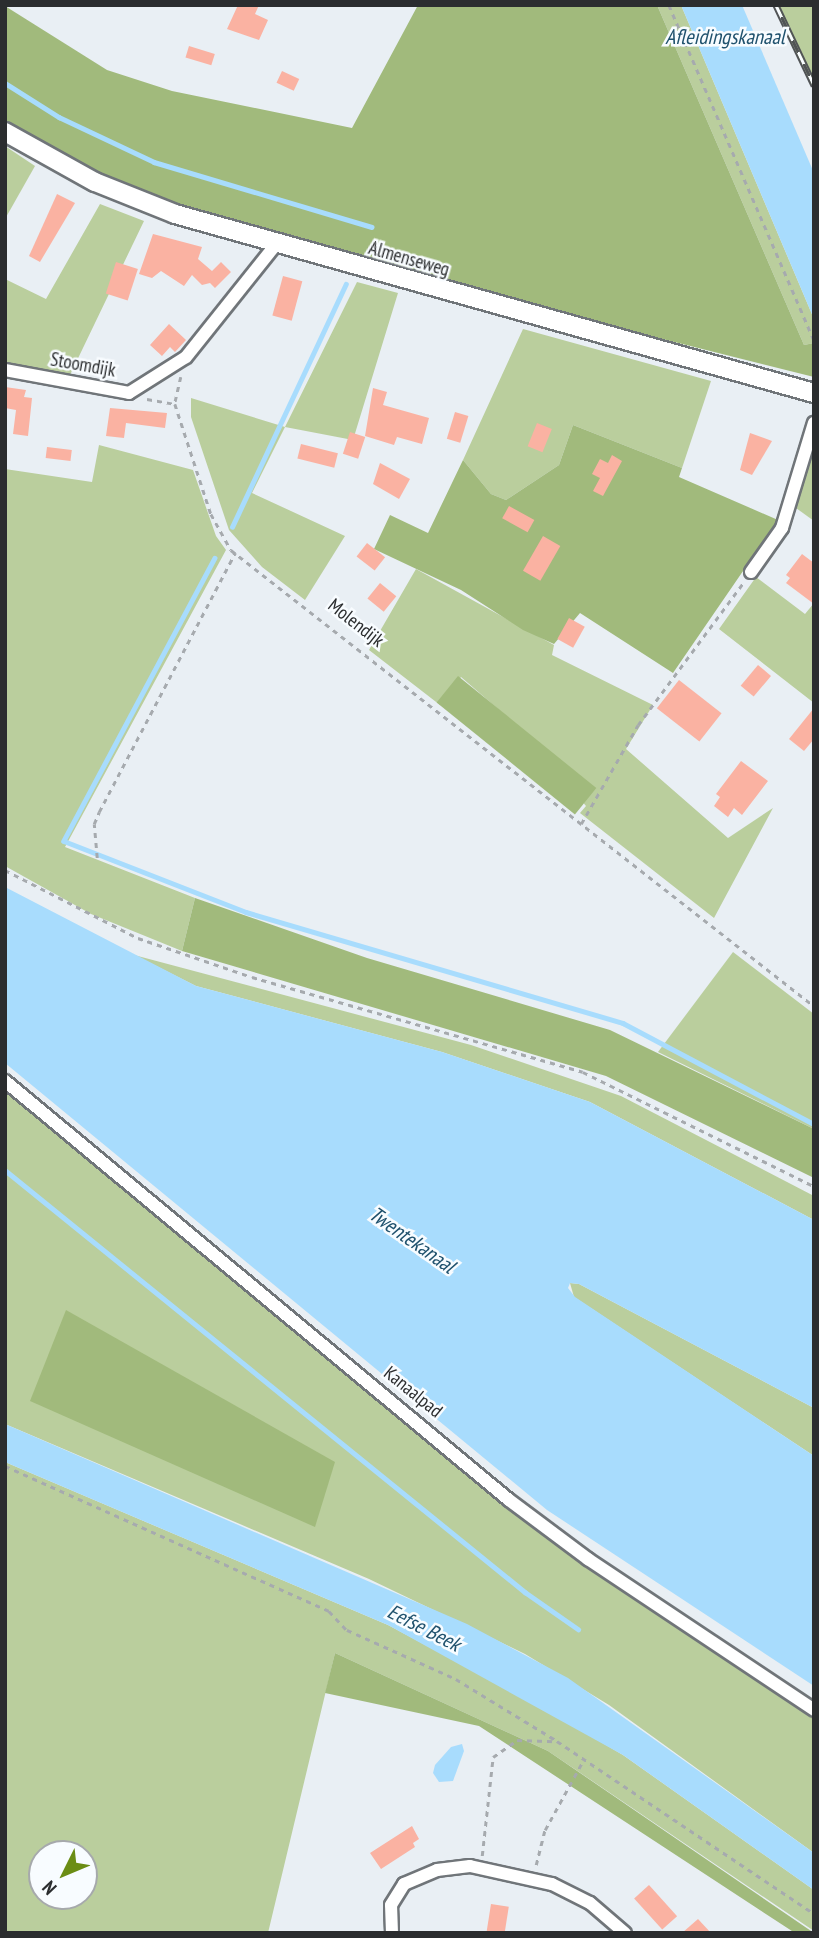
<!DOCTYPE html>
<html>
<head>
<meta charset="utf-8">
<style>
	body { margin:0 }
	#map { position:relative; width:819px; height:1938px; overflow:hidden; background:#e9eff4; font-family:"PT Sans Narrow",sans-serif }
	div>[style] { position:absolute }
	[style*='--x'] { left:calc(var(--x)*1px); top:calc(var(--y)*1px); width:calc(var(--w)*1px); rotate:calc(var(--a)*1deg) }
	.green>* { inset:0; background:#bace9d }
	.forest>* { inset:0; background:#a1ba7c; transform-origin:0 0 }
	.water>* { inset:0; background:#a8dcfd }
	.stream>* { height:4.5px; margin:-2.25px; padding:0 2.25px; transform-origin:2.25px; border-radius:2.25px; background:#a8dcfd }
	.building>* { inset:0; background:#fab2a2; transform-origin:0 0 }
	.path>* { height:2.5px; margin-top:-1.25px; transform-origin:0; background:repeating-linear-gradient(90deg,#a6aaae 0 5px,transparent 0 10px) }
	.roads { filter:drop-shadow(2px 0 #707579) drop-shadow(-2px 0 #707579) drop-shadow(0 2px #707579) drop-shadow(0 -2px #707579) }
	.minor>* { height:12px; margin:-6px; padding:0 6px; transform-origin:6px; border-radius:6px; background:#fff }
	.secondary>* { height:18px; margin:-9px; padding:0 9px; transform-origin:9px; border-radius:9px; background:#fff }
	.rail>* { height:7px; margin-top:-3.5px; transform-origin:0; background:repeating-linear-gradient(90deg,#f8fcff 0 13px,#515456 0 26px); box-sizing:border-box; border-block:2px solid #515456 }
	span { translate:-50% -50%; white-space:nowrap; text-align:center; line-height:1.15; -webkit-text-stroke:5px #f8fcff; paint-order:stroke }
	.street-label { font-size:19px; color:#2b2d2f }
	.water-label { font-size:21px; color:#20526e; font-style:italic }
	.frame { position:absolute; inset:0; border:7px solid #2b2d2f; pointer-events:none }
	.north { position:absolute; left:28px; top:1840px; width:70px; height:70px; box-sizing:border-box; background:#f8fcff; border:2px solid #a6a9ac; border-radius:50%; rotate:227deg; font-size:19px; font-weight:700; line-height:28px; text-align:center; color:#2b2d2f }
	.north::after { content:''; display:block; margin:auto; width:24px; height:32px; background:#6b8d15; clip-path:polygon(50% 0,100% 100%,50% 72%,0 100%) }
</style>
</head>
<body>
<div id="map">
	<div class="green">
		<div style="clip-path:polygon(657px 5px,681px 5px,814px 319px,814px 343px,804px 345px)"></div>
		<div style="clip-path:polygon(775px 5px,814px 5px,814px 90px,791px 42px)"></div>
		<div style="clip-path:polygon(5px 146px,35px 166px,5px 219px)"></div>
		<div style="clip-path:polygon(100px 204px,144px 221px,70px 375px,5px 368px,5px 279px,46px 299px)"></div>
		<div style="clip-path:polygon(357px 282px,398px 293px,353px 440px,285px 427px,252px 493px,345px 536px,305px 600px,262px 567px,229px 530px,191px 417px,191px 398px,285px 427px)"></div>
		<div style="clip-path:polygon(523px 329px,711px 381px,682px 468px,573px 425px,559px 465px,506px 500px,491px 494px,463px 460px)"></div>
		<div style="clip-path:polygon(814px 432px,814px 521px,796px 508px)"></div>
		<div style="clip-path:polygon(99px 445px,193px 470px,216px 536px,226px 550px,65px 847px,195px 898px,182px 951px,91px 914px,5px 866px,5px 469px,92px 482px)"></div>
		<div style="clip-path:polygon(416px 569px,554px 645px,552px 655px,653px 705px,626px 749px,728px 838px,773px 808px,714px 918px,580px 813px,586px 806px,519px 727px,461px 677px,440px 705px,369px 650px)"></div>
		<div style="clip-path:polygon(756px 577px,805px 614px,814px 603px,814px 703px,719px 629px)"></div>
		<div style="clip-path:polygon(733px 952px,814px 1014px,814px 1129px,658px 1052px)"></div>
		<div style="clip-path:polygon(134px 955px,471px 1045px,621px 1096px,814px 1196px,814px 1220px,590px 1102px,442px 1052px,196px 986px)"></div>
		<div style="clip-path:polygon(5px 1092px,529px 1524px,814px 1716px,814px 1853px,609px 1705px,525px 1654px,369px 1579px,5px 1424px)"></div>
		<div style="clip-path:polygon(570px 1283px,579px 1284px,814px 1408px,814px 1456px,574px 1297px)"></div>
		<div style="clip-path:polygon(evenodd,5px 1462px,388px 1625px,534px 1703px,623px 1755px,814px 1890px,814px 1931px,548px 1751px,335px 1653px,268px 1933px,5px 1933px,5px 1462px,42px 1854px,84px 1854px,84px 1896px,42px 1896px,42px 1854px)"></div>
	</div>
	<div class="forest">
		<div style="clip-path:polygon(418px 5px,657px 5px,804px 345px,814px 343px,814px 377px,527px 305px,188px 210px,78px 165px,5px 121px,5px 6px,107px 70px,172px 91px,352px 128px)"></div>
		<div style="clip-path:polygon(573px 425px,682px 468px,679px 477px,778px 520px,673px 673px,580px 613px,554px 644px,523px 630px,461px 590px,374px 549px,390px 515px,428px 533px,463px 460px,491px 494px,506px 500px,559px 465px)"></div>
		<div style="left:458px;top:676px;width:178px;height:34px;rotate:39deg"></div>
		<div style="clip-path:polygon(195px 898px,367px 958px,610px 1030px,814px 1129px,814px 1178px,606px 1076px,182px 951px)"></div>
		<div style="clip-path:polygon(66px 1310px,335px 1462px,315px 1527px,30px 1401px)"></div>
		<div style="clip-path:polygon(335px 1653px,548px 1751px,814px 1933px,795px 1933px,479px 1726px,325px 1693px)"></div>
	</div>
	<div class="water">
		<div style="clip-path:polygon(681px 5px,742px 5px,814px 173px,814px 319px)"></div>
		<div style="clip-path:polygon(5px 887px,196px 986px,442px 1052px,590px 1102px,814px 1220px,814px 1408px,579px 1284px,570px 1283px,568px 1288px,575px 1297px,814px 1456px,814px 1686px,547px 1510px,5px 1063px)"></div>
		<div style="clip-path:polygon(5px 1424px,467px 1624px,568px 1678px,814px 1853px,814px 1890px,623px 1755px,388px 1625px,5px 1462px)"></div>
		<div style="clip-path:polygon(462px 1744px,464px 1751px,453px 1781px,439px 1782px,433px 1773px,435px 1765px,451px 1747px)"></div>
	</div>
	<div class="stream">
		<div style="--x:5;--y:83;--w:64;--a:32.2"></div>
		<div style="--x:59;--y:117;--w:105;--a:25.3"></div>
		<div style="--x:154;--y:162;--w:227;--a:16.6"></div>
		<div style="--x:232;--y:527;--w:268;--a:-64.9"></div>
		<div style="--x:215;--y:558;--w:321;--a:118.1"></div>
		<div style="--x:64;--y:841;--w:195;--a:21.3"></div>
		<div style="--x:246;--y:912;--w:393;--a:16.4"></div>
		<div style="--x:623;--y:1023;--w:216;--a:27.9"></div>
		<div style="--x:5;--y:1170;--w:670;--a:39.06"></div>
		<div style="--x:525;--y:1592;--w:65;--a:34.9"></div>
	</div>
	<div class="building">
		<div style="clip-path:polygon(238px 5px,259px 5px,255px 14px,268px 20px,259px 40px,227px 29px)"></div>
		<div style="left:189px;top:46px;width:27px;height:12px;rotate:17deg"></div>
		<div style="left:282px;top:71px;width:19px;height:13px;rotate:25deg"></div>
		<div style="clip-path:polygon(57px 194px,75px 203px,40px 262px,29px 256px)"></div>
		<div style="clip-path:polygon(153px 234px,202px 247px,198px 259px,212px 271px,221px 262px,231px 272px,215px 288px,210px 283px,202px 285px,192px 275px,184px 286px,161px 271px,152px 278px,139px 274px)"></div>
		<div style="left:116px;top:262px;width:23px;height:33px;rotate:18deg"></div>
		<div style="left:283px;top:276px;width:20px;height:41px;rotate:15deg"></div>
		<div style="clip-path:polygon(169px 324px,186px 340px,175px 352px,170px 347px,162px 356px,150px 345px)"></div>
		<div style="clip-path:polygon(5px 387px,26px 390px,24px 397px,32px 398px,28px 436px,13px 434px,16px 410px,5px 408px)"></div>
		<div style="clip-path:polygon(373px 388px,387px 392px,383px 405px,429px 418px,422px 444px,397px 437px,394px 445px,365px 436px)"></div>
		<div style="clip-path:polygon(110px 408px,167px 413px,165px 428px,126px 423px,124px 438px,106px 436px)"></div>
		<div style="left:455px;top:412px;width:14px;height:28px;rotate:17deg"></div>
		<div style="left:537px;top:423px;width:16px;height:25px;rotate:22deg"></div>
		<div style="left:350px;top:432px;width:16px;height:23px;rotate:18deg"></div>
		<div style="clip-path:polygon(750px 433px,772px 441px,752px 475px,740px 470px)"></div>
		<div style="left:301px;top:444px;width:38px;height:15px;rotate:14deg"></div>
		<div style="left:47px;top:447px;width:25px;height:11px;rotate:7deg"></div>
		<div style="clip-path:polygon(612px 455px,622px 461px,603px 496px,593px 491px,600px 478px,592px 474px,600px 459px,608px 463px)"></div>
		<div style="clip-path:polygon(380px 463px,410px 479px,399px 499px,373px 484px)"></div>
		<div style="left:509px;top:506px;width:29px;height:14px;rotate:29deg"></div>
		<div style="left:543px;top:536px;width:20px;height:40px;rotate:30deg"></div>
		<div style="left:367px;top:543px;width:23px;height:17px;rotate:38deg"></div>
		<div style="clip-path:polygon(802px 554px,814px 563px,814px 604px,786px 583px,790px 578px,786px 575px)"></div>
		<div style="left:380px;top:583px;width:21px;height:20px;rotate:39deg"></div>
		<div style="left:569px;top:618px;width:18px;height:24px;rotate:29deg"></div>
		<div style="left:758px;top:665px;width:17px;height:27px;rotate:40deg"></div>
		<div style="left:679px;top:680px;width:54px;height:36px;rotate:38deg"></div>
		<div style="clip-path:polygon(814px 708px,814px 739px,804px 751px,789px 739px)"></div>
		<div style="clip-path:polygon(741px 761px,768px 781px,742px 815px,734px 808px,728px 817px,714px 806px,720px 797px,716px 794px)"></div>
		<div style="clip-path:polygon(412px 1826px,419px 1839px,413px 1843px,415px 1847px,381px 1869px,370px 1853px)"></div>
		<div style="left:649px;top:1885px;width:42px;height:20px;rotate:48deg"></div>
		<div style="left:491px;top:1904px;width:18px;height:29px;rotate:9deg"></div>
		<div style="clip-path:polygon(698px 1919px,711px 1933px,682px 1933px)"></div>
	</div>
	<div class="path">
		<div style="--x:669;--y:5;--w:365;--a:66.6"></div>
		<div style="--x:181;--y:377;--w:28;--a:103"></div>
		<div style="--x:175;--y:404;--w:116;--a:71.9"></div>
		<div style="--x:211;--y:514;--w:41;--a:60.9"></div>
		<div style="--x:231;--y:550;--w:740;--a:38.03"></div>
		<div style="--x:147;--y:399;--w:28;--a:10"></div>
		<div style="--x:581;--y:824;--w:114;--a:-60.1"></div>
		<div style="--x:638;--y:725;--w:177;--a:-53.5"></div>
		<div style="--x:97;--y:858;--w:34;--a:-95"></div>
		<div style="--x:94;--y:824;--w:13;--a:-67"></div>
		<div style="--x:99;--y:812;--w:293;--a:-62.3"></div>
		<div style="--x:5;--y:870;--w:149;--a:27.1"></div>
		<div style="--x:138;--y:938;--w:120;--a:18.9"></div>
		<div style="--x:252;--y:977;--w:344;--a:16"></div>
		<div style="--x:583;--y:1072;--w:258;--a:26.3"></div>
		<div style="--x:5;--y:1466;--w:355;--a:24.1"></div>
		<div style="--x:329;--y:1611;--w:26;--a:47"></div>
		<div style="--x:347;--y:1630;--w:120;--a:24.2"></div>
		<div style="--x:456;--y:1679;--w:119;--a:31.5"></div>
		<div style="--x:557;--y:1741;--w:310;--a:33.9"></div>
		<div style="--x:482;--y:1856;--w:100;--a:-83.7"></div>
		<div style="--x:493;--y:1757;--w:29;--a:-35"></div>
		<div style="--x:517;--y:1740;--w:38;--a:2"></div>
		<div style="--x:536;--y:1865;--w:36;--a:-76"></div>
		<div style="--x:545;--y:1830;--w:81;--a:-61.2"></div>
	</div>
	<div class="roads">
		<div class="minor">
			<div style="--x:5;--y:370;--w:126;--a:10.5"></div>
			<div style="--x:129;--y:393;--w:67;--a:-32.3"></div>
			<div style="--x:186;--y:357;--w:146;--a:-51.4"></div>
			<div style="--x:751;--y:572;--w:54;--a:-54.8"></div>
			<div style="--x:782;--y:528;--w:110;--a:-73.1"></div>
			<div style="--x:5;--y:1081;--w:655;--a:39.74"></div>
			<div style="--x:509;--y:1500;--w:99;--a:36.8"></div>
			<div style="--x:588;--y:1559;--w:272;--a:33.7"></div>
			<div style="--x:392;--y:1933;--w:28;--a:-92"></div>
			<div style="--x:391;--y:1905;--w:25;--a:-58"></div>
			<div style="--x:404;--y:1884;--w:36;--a:-23"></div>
			<div style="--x:437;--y:1870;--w:33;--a:-7"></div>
			<div style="--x:470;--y:1866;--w:84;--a:12.4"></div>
			<div style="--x:552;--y:1884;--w:42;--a:26.6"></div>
			<div style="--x:590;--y:1903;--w:46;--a:40.6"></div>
		</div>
		<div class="secondary">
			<div style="--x:5;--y:132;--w:103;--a:29.1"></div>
			<div style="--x:95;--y:182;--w:86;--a:21.8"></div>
			<div style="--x:175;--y:214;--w:664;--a:15.65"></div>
		</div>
	</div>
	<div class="rail">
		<div style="--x:776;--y:5;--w:89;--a:64.6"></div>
	</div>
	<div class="street-label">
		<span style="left:409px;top:259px;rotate:16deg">Almenseweg</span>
		<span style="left:83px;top:365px;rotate:10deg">Stoomdijk</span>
		<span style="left:356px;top:623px;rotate:38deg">Molendijk</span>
		<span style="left:413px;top:1392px;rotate:39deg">Kanaalpad</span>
	</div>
	<div class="water-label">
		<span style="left:725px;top:37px">Afleidingskanaal</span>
		<span style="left:412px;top:1240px;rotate:35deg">Twentekanaal</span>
		<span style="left:424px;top:1628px;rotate:27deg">Eefse Beek</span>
	</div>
	<div class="frame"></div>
	<div class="north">N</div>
</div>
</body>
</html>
